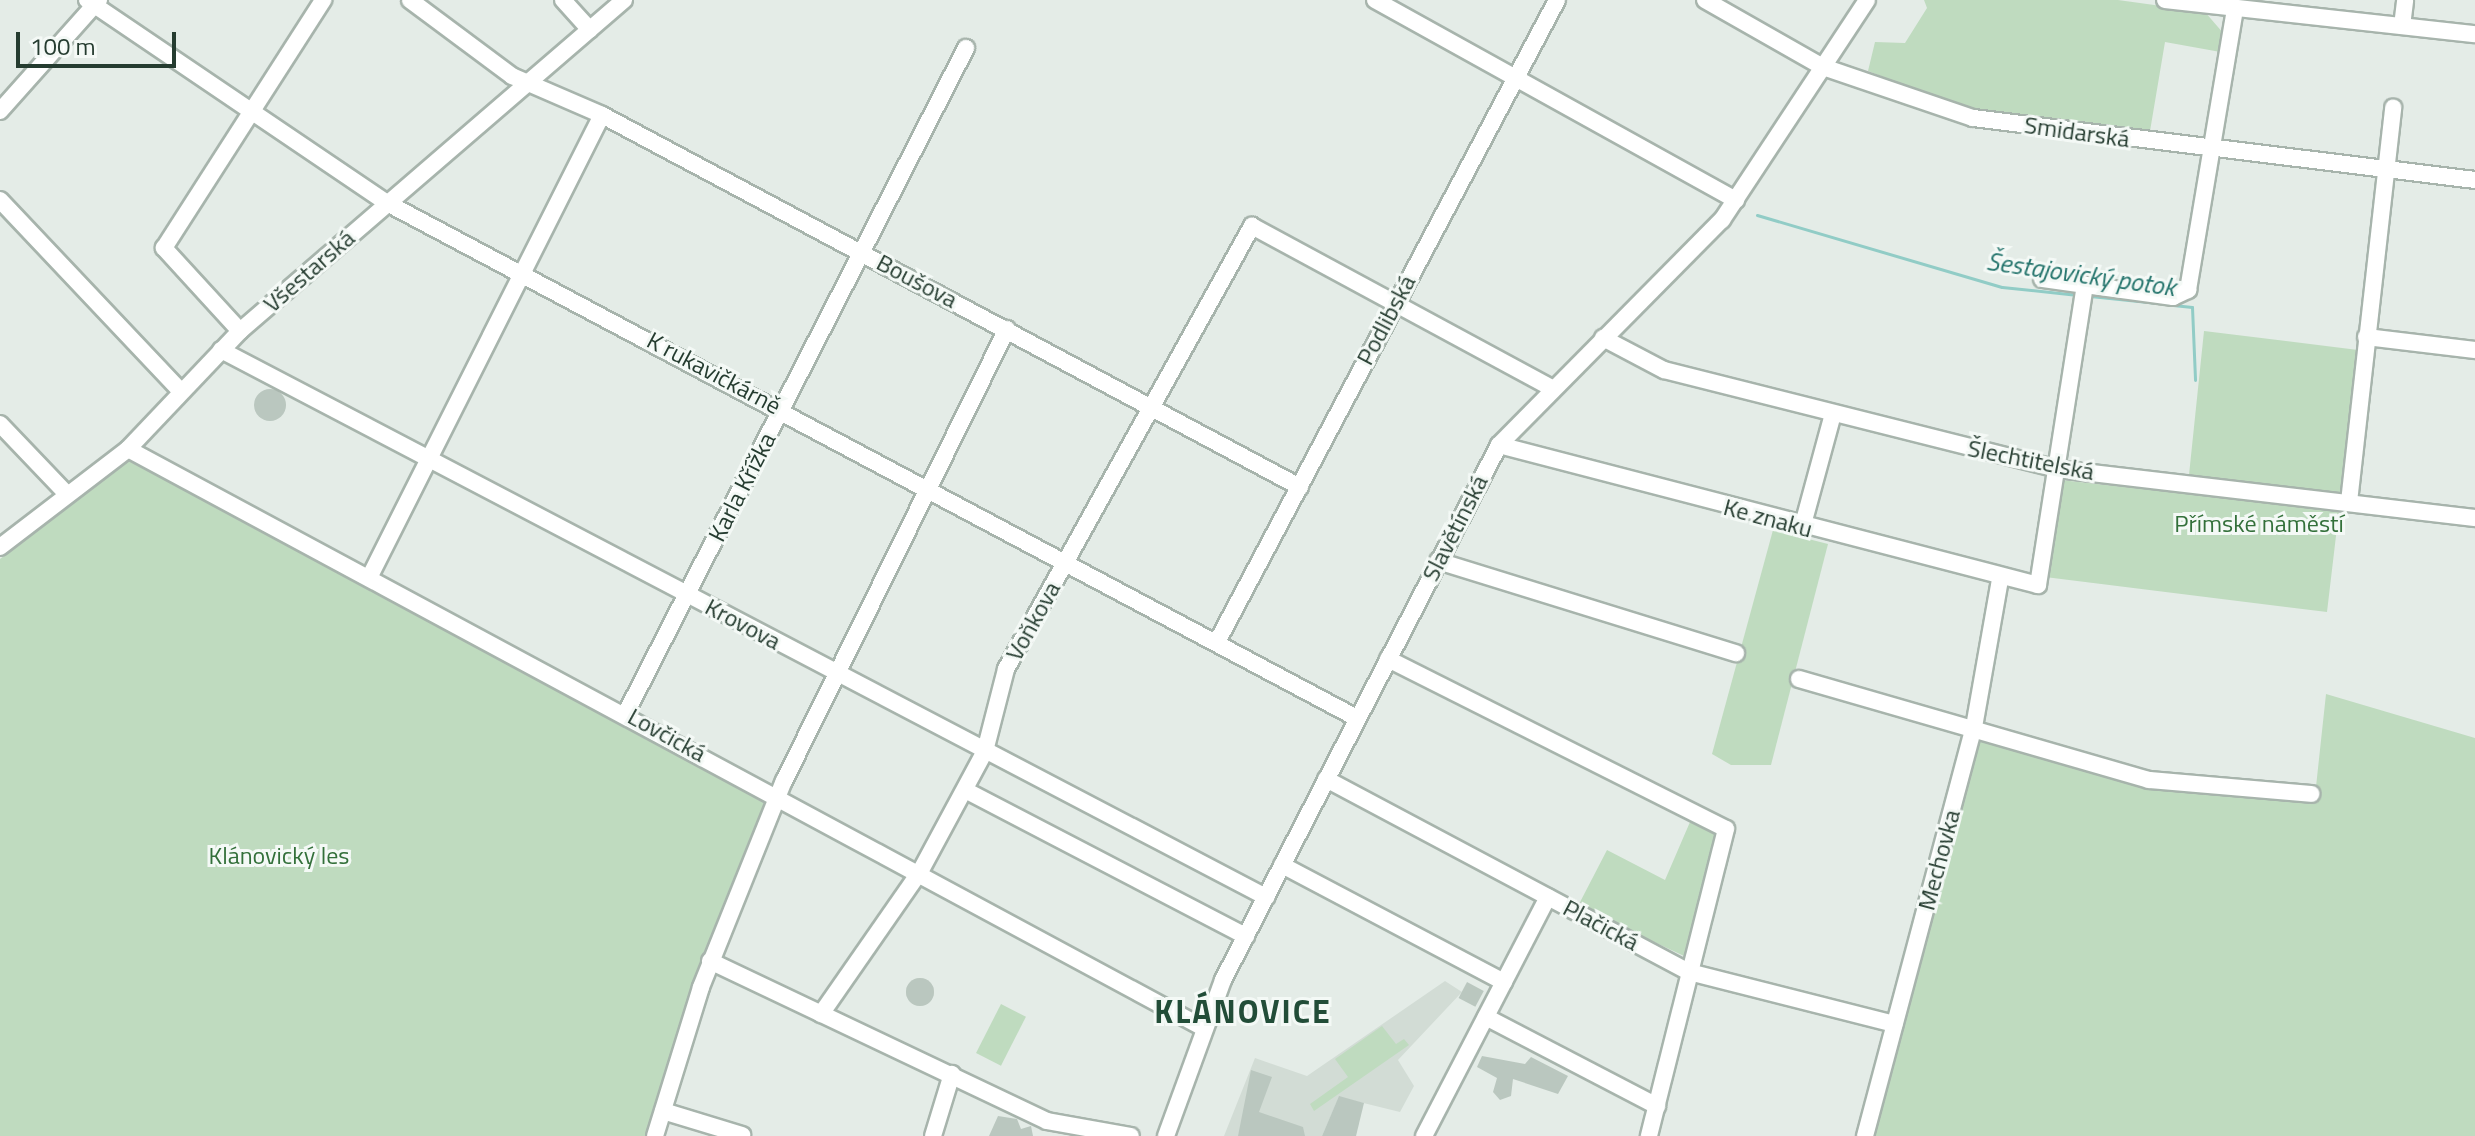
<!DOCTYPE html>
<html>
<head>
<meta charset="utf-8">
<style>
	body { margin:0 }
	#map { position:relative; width:2475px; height:1136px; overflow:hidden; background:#e4ece7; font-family:"Titillium Web",sans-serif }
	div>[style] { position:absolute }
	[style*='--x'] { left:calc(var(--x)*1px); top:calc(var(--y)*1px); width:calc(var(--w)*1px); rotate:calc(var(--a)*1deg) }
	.built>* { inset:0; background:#d2dcd5 }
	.round { border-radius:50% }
	.green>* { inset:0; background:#bfdbbf; transform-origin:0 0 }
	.stream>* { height:3px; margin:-1.5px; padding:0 1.5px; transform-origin:1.5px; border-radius:1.5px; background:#91ccc6 }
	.building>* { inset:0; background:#bac7bf; transform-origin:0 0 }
	.roads { filter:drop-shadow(2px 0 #a7b4ac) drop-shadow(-2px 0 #a7b4ac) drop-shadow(0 2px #a7b4ac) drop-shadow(0 -2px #a7b4ac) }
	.minor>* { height:16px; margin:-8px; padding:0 8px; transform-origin:8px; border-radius:8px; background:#fff }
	span { translate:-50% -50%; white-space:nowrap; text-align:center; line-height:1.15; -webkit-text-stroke:6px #f4f9f6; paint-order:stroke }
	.street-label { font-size:24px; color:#253c30 }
	.park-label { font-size:24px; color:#33703a }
	.water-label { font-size:26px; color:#24746c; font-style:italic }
	.district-label { font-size:32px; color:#224d38; font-weight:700; letter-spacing:2px }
	.scale { position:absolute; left:16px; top:32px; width:160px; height:36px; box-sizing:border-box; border:4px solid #253c30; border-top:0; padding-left:10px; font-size:24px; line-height:28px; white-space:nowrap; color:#253c30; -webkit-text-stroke:6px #f4f9f6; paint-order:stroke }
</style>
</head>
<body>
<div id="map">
	<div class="built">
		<div class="round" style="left:906px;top:978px;width:28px;height:28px"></div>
		<div style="clip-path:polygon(1445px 981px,1462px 992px,1398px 1060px,1414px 1086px,1400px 1112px,1339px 1097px,1322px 1136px,1224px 1136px,1255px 1058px,1307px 1076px)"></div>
	</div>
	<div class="green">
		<div style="clip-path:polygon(1924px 0,2118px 0,2205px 12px,2224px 34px,2226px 53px,2165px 42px,2149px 137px,1981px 115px,1868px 71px,1875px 42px,1905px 43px,1927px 8px)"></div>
		<div style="clip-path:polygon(2204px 331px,2358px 350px,2327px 612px,2045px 577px,2061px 480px,2187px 494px)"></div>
		<div style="clip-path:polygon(126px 457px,771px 802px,650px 1136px,0 1136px,0 559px)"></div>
		<div style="clip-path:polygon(1773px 530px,1828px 544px,1771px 765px,1731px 765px,1712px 754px)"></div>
		<div style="clip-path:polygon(2326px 694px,2475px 738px,2475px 1136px,1873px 1136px,1979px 735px,2145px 786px,2315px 796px)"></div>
		<div style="clip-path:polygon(1690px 822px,1715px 834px,1684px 956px,1578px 906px,1607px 850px,1665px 880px)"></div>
		<div style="left:1001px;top:1004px;width:28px;height:55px;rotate:27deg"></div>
		<div style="clip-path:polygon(1382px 1026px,1396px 1044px,1404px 1039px,1409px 1045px,1314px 1111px,1310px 1104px,1348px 1077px,1335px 1059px)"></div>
	</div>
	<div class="stream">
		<div style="--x:1757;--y:215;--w:255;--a:16.4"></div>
		<div style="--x:2002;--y:287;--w:76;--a:6"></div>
		<div style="--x:2090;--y:296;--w:68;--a:5.9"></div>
		<div style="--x:2173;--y:305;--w:19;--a:6"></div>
		<div style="--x:2192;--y:307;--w:73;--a:87.6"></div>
	</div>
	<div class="building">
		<div class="round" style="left:254px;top:389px;width:32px;height:32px"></div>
		<div class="round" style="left:906px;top:978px;width:28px;height:28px"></div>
		<div style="left:1467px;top:982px;width:19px;height:18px;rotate:28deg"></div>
		<div style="clip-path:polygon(1482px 1056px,1525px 1064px,1531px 1057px,1568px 1076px,1558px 1094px,1513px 1079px,1511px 1096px,1500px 1100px,1493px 1092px,1497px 1078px,1477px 1067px)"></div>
		<div style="clip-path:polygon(1251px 1070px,1272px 1077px,1259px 1112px,1303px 1127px,1305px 1136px,1238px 1136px)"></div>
		<div style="clip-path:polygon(1339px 1096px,1364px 1103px,1356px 1136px,1322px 1136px)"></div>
		<div style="clip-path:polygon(998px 1116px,1017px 1119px,1021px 1129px,1031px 1126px,1033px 1136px,989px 1136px)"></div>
	</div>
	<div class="roads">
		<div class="minor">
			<div style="--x:87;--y:0;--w:362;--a:34.1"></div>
			<div style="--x:387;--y:203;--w:1098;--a:27.97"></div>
			<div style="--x:410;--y:0;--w:127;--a:36.7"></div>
			<div style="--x:512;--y:76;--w:98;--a:23.4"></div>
			<div style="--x:602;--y:115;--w:791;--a:28.06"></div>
			<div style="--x:563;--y:0;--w:40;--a:48"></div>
			<div style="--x:1375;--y:0;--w:413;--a:29"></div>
			<div style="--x:1705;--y:0;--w:136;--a:29.6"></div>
			<div style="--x:1823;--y:67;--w:158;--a:18.8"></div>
			<div style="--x:1973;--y:118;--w:506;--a:7.04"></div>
			<div style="--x:2165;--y:0;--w:312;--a:6.3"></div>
			<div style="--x:2402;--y:26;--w:26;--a:-83"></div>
			<div style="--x:0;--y:111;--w:149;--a:-48.3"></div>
			<div style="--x:0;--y:200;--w:260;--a:46.6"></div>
			<div style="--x:2042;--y:279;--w:43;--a:7.9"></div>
			<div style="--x:240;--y:331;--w:113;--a:-132.5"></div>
			<div style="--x:164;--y:248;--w:295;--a:-57.3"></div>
			<div style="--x:2366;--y:337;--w:110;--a:6.8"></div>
			<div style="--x:1603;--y:338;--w:69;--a:27.7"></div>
			<div style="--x:1664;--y:370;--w:405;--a:14.1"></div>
			<div style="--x:2057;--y:469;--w:421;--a:6.7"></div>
			<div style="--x:221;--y:350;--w:1180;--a:27.63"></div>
			<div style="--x:0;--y:424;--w:95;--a:46.3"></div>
			<div style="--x:1499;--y:445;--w:557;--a:14.56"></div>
			<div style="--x:2038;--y:585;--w:304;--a:-81.1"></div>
			<div style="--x:2085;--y:285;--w:89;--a:7.8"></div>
			<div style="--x:2173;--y:297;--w:17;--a:-25"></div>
			<div style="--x:2188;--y:290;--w:286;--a:-80.5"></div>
			<div style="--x:128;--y:449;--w:1220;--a:28.29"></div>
			<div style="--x:2349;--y:502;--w:397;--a:-83.6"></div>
			<div style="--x:1802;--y:528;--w:118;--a:-74.8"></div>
			<div style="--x:0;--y:547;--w:161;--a:-37.4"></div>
			<div style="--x:128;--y:449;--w:163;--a:-46.5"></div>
			<div style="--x:240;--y:331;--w:507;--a:-40.76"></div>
			<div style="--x:1438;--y:561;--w:312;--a:17.2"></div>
			<div style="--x:369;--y:578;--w:518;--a:-63.29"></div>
			<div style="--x:1217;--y:642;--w:726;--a:-62.09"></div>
			<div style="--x:1388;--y:659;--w:378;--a:26.7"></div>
			<div style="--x:1726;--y:829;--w:317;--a:104.1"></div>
			<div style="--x:1799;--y:679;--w:364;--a:16.1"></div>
			<div style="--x:2149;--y:780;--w:163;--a:4.9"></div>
			<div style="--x:626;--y:713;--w:747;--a:-62.92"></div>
			<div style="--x:1326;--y:779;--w:411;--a:28"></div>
			<div style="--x:1689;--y:972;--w:212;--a:14.2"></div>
			<div style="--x:965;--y:790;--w:317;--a:27.5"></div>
			<div style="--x:1282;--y:865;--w:251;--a:27.8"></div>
			<div style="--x:710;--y:961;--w:373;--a:25.4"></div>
			<div style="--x:1047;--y:1121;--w:85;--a:10.1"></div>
			<div style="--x:821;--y:1014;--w:175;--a:-55.2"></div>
			<div style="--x:921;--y:870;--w:135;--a:-61.7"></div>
			<div style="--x:985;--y:751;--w:85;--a:-75.6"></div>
			<div style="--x:1006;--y:669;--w:507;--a:-60.96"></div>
			<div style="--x:1252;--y:226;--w:340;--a:28.4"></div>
			<div style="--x:1486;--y:1017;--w:193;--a:27.5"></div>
			<div style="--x:663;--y:1111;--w:83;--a:16.9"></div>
			<div style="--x:655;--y:1136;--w:156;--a:-72.8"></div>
			<div style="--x:701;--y:987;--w:222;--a:-68.1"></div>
			<div style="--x:784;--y:781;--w:504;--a:-63.74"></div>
			<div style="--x:933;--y:1136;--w:65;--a:-73"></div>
			<div style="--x:1166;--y:1136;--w:166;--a:-69.9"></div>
			<div style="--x:1223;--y:980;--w:602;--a:-62.71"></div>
			<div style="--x:1499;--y:445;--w:317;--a:-45.3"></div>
			<div style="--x:1722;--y:220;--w:263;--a:-56.6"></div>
			<div style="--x:1424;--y:1136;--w:269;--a:-62.6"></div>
			<div style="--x:1865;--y:1136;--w:423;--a:-75.1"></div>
			<div style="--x:1974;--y:727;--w:149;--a:-80"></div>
		</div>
	</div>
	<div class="street-label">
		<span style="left:2077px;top:132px;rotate:8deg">Smidarská</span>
		<span style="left:309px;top:271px;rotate:-41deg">Všestarská</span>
		<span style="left:917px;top:281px;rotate:28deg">Boušova</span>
		<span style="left:1386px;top:320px;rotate:-62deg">Podlibská</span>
		<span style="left:714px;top:373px;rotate:28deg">K rukavičkárně</span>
		<span style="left:2031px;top:460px;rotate:11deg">Šlechtitelská</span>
		<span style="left:742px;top:487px;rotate:-63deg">Karla Křížka</span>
		<span style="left:1768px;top:518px;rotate:15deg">Ke znaku</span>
		<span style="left:1455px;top:528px;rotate:-63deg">Slavětínská</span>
		<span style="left:1033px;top:621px;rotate:-61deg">Voňkova</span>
		<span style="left:743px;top:624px;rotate:28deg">Krovova</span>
		<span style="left:667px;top:735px;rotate:29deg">Lovčická</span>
		<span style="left:1939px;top:860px;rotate:-75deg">Mechovka</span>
		<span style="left:1601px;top:925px;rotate:28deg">Plačická</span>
	</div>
	<div class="park-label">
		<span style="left:2259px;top:524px">Přímské náměstí</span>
		<span style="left:279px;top:856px">Klánovický les</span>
	</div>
	<div class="water-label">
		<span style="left:2081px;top:274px;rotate:8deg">Šestajovický potok</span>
	</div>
	<div class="district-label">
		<span style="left:1243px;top:1011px">KLÁNOVICE</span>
	</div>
	<div class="scale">100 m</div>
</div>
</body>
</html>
